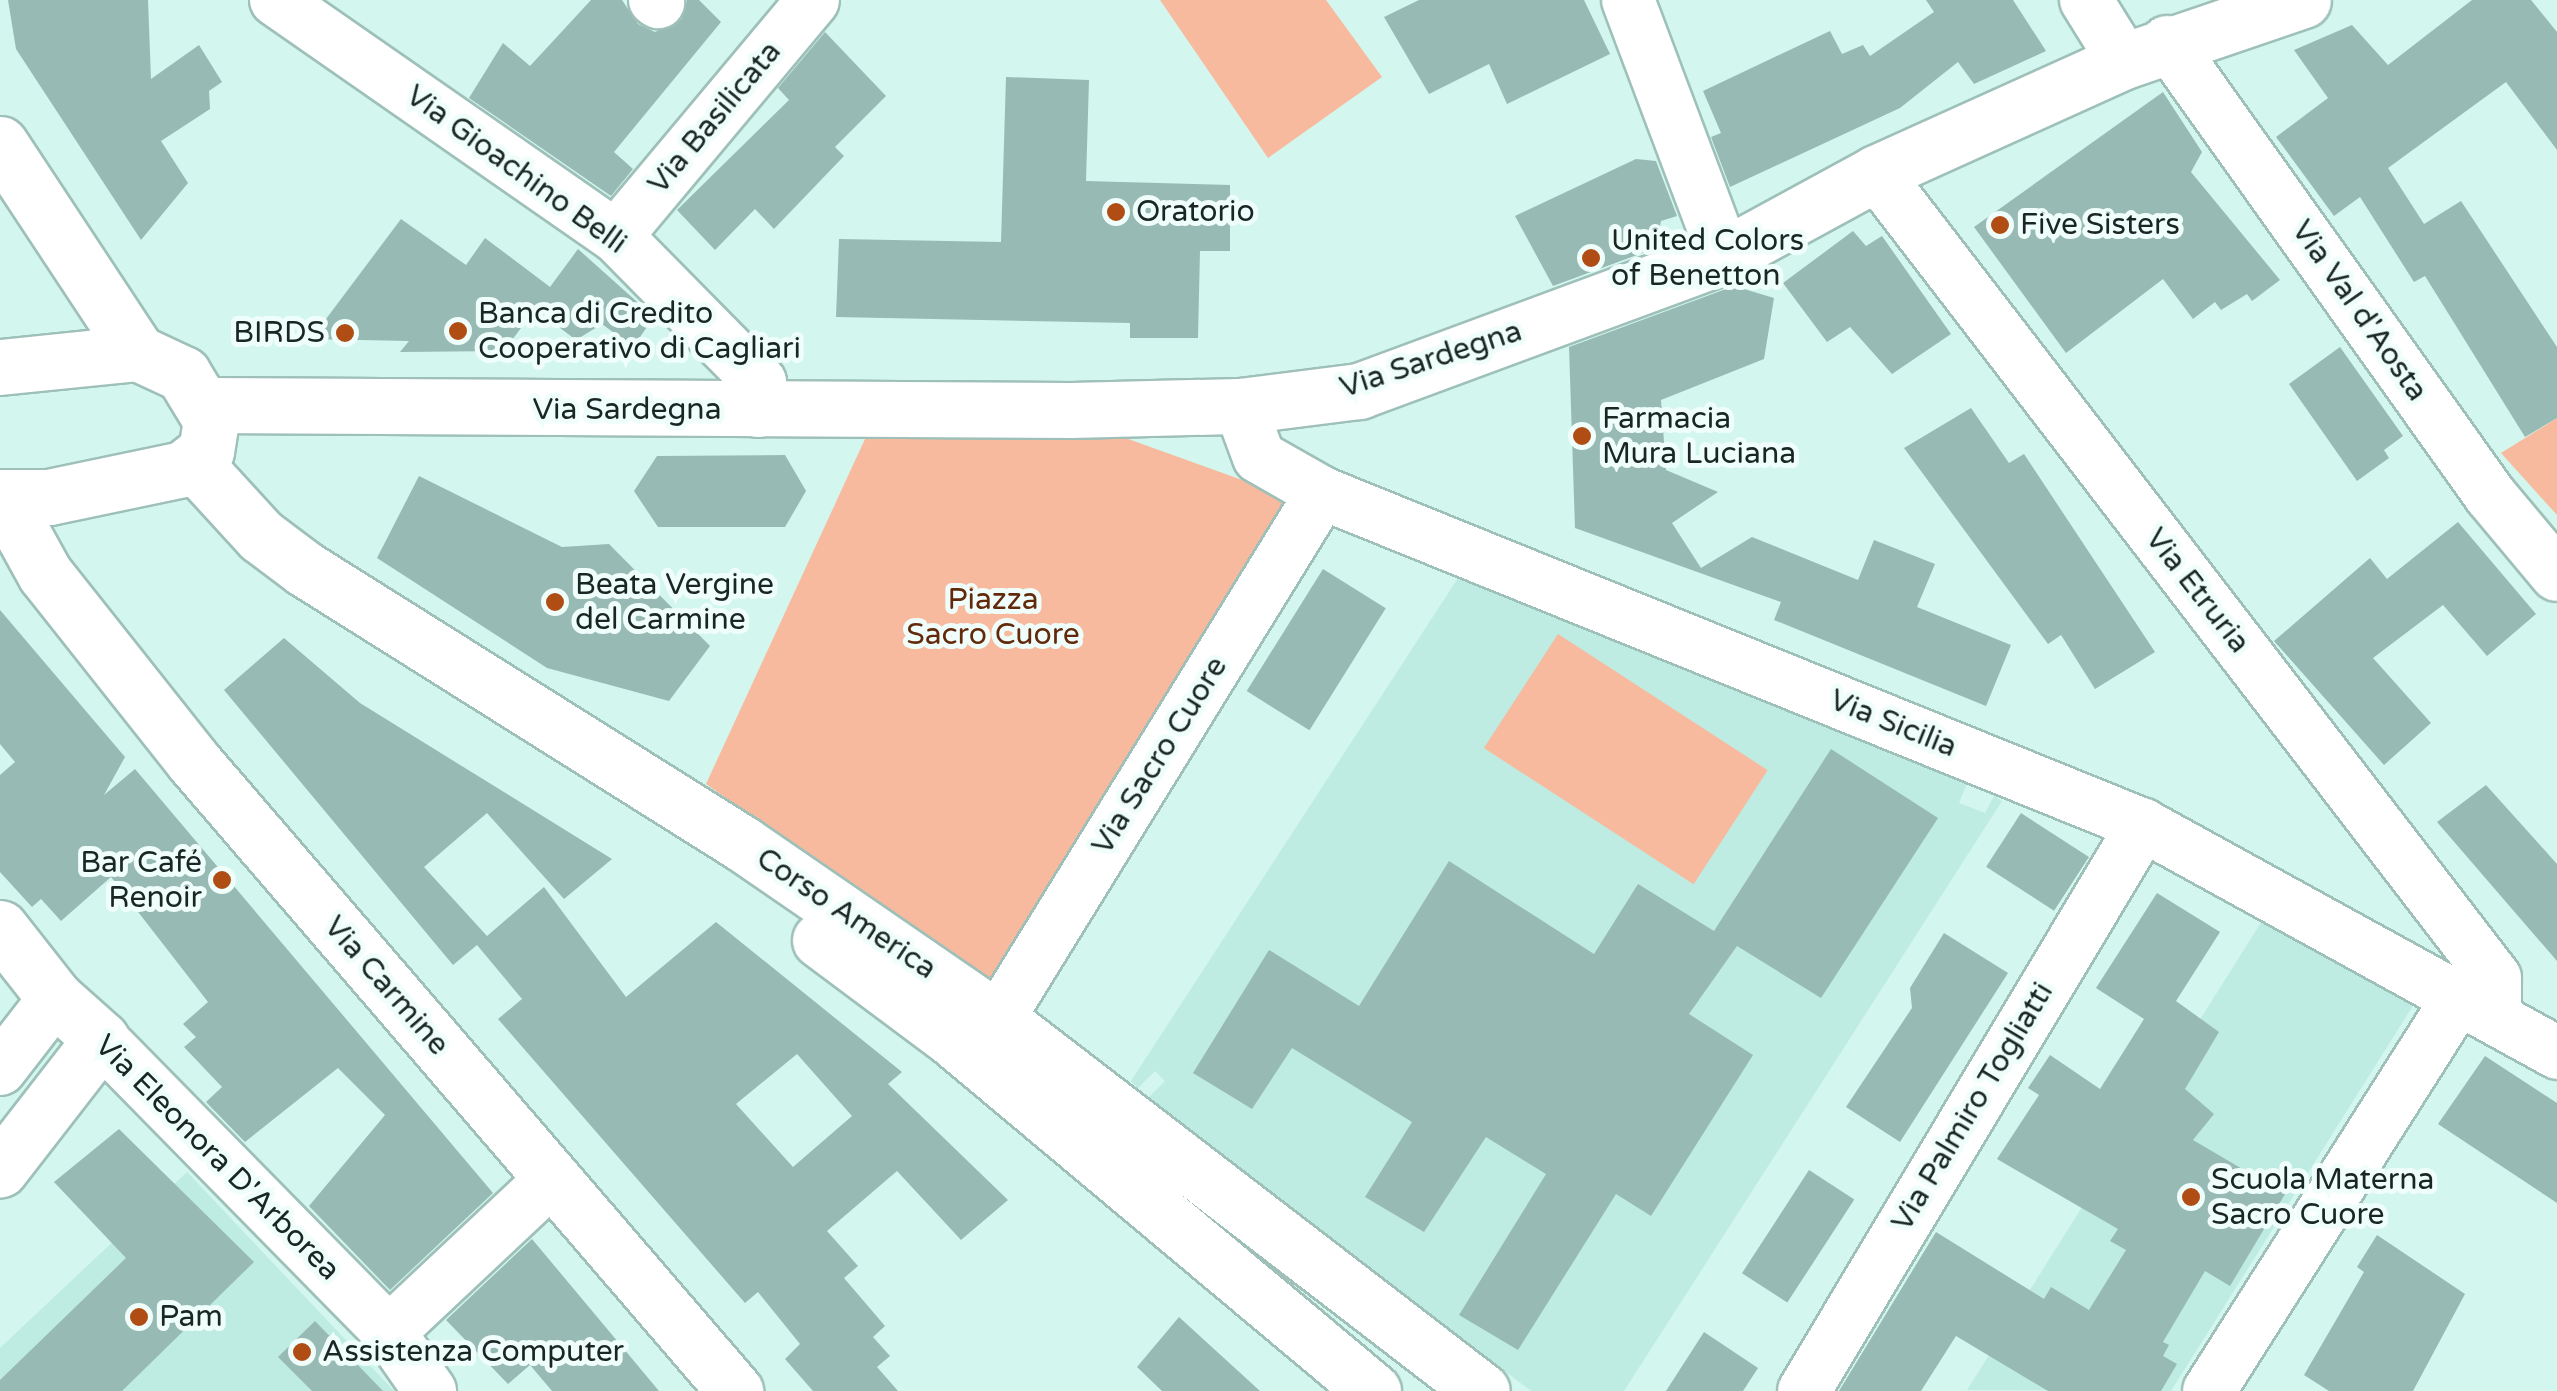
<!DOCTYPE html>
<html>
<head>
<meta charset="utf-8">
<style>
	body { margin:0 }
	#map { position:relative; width:2557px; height:1391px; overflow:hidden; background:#d3f6ef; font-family:"Varela Round",sans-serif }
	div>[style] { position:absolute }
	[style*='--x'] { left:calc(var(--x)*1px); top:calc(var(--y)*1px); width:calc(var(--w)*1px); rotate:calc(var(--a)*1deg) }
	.built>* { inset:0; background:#beebe2 }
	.green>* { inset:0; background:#f8ba9e; transform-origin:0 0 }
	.building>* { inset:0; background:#98bab4; transform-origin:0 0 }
	.roads { filter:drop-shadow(2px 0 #9ec0b9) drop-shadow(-2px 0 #9ec0b9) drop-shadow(0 2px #9ec0b9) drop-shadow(0 -2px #9ec0b9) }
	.minor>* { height:52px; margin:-26px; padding:0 26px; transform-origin:26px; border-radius:26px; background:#fff }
	.tertiary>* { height:55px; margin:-27.5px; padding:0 27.5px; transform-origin:27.5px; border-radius:27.5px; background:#fff }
	.secondary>* { height:55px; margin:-27.5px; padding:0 27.5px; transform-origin:27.5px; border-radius:27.5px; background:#fff }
	.dots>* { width:28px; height:28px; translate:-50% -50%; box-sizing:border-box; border:5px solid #f0fefb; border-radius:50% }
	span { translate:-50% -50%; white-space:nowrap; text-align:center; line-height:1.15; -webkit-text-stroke:10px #f0fefb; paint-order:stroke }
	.street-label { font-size:30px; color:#192624 }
	.poi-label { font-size:30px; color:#192624 }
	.left { translate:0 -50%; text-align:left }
	.right { translate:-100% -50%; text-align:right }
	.park-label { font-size:30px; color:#62290b }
</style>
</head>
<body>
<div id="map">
	<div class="built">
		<div style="clip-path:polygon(1462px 572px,1971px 773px,1959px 803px,1985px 813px,1994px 796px,2002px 801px,1624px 1391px,1531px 1391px,1149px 1097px,1165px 1081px,1155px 1071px,1138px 1088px,1131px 1081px)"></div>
		<div style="clip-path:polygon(2267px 913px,2414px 1004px,2171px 1391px,1967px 1390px)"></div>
		<div style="clip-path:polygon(187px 1172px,394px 1391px,0 1391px,0 1348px)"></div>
	</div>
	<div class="green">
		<div style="clip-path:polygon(1160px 0,1326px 0,1382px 77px,1268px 158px)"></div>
		<div style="clip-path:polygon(2557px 418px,2557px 515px,2501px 453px)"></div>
		<div style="clip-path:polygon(1081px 422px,1289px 497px,992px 986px,706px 784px,871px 426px)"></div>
		<div style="left:1558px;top:634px;width:250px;height:136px;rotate:33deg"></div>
	</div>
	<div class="building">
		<div style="clip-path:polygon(8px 0,148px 0,151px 79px,199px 45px,222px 82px,209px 91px,210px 109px,161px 141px,188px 183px,141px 240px,16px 49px)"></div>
		<div style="clip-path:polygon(591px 0,622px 0,638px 24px,655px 32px,682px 19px,687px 0,699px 0,721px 22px,614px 152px,633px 169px,611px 196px,469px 98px,503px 43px,530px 66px)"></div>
		<div style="clip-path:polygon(1419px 0,1584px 0,1610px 54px,1507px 104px,1489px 64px,1429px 94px,1384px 17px)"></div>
		<div style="clip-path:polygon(1926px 0,2013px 0,2046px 51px,1974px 84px,1958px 62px,1900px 108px,1730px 187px,1711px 137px,1721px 133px,1703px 91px,1830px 31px,1842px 54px,1863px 45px,1870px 56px,1934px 12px)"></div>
		<div style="clip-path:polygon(2472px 0,2531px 0,2557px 32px,2557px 150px,2506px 82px,2388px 168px,2424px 224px,2461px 201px,2557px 347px,2557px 418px,2525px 437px,2425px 276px,2414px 282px,2360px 197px,2334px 216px,2276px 137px,2328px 98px,2294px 50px,2352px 25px,2388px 65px)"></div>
		<div style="clip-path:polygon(825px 32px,886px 96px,835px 147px,844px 156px,774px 229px,755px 209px,715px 250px,677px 210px,789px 100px,778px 88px)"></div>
		<div style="clip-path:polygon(1006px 77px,1089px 80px,1086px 181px,1230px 185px,1230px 251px,1200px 251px,1198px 338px,1130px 338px,1130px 323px,836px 317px,839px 239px,1001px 242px)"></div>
		<div style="clip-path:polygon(2163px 92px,2202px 152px,2191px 172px,2280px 280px,2252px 301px,2247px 294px,2221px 310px,2215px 302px,2193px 319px,2163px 279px,2066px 353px,1974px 227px)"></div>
		<div style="clip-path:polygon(1636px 159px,1656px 161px,1677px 216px,1661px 221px,1656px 248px,1553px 286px,1515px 216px)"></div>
		<div style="clip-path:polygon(401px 219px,466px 265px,485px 238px,550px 287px,578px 249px,654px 317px,633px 347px,602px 324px,576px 340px,535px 309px,504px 351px,400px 352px,409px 341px,311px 339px)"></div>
		<div style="clip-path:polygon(1853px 231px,1866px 246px,1882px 236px,1951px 334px,1892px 374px,1850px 327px,1827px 342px,1783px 283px)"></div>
		<div style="clip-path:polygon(1734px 286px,1774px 298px,1764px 359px,1661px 400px,1666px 470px,1718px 492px,1672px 523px,1701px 568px,1752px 537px,1858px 580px,1874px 540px,1935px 564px,1917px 607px,2011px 645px,1986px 706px,1774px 620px,1781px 602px,1575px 528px,1569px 347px)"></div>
		<div style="clip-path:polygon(2340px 347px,2403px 436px,2384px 450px,2389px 458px,2357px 481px,2289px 384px)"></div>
		<div style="clip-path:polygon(1971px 408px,2009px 463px,2024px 454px,2155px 652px,2095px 689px,2061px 635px,2048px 644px,1904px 448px)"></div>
		<div style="clip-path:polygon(785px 455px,806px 491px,785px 527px,658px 527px,634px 491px,657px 456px)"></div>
		<div style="clip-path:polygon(419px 476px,562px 547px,609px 544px,710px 646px,669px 701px,547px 668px,377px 558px)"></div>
		<div style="clip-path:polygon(2458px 522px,2536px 614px,2487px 656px,2443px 605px,2373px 658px,2431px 723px,2384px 765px,2274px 641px,2370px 558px,2387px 579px)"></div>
		<div style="left:1323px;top:569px;width:74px;height:144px;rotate:32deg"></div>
		<div style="clip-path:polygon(0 610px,125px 757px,104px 795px,135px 769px,493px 1193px,390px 1290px,309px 1206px,385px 1115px,338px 1068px,245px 1142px,206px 1102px,222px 1087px,184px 1047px,196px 1037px,183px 1024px,208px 1002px,111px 877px,61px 921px,41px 899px,32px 907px,0 872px,0 775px,15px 762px,0 744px)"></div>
		<div style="clip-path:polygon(evenodd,284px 638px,360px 703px,612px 859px,564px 899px,487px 813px,424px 867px,487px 936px,544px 887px,626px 997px,716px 922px,902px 1072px,888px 1084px,1008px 1200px,961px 1240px,897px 1171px,827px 1231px,858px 1266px,844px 1278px,885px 1326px,873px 1337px,890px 1356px,877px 1367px,898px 1391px,813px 1391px,785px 1359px,800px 1344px,758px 1292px,745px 1303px,498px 1019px,522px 999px,477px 945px,453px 965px,224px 690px,284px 638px,797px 1054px,852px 1116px,793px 1167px,736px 1104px,797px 1054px)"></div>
		<div style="clip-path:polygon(1831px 749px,1938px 818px,1821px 998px,1737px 946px,1689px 1014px,1753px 1055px,1651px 1216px,1616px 1194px,1518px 1350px,1459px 1315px,1546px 1174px,1486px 1137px,1424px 1232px,1365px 1197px,1412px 1122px,1292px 1048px,1252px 1109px,1193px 1073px,1269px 950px,1359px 1006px,1449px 861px,1594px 954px,1638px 884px,1714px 931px)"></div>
		<div style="clip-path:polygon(2486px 785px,2557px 864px,2557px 961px,2437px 822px)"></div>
		<div style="left:2021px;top:813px;width:81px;height:64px;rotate:33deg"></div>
		<div style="clip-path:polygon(2157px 893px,2220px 932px,2176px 1001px,2219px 1032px,2185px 1089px,2214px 1114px,2193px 1140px,2285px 1194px,2230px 1286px,2205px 1271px,2163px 1342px,2169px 1345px,2163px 1356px,2177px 1364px,2161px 1391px,2048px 1391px,1956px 1336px,1921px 1391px,1839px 1391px,1936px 1232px,2044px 1299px,2051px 1287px,2089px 1310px,2126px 1250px,2110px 1241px,2118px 1229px,1997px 1159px,2039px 1095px,2028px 1088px,2050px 1055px,2100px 1089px,2144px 1019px,2096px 988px)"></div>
		<div style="clip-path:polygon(1944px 933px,2008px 973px,1900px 1142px,1846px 1107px,1912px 1008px,1910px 988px)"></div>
		<div style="clip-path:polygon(2485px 1056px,2557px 1103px,2557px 1203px,2438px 1124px)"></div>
		<div style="clip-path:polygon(119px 1129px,254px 1262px,122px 1391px,0 1391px,0 1380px,126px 1258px,54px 1182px)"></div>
		<div style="left:1809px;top:1170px;width:54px;height:123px;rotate:33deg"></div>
		<div style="clip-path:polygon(2377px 1235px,2465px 1294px,2413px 1391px,2329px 1391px,2304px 1375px,2364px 1272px,2357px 1267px)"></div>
		<div style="clip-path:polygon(532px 1239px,659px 1391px,552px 1391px,530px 1365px,508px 1384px,446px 1320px)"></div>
		<div style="clip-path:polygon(1179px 1317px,1260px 1391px,1162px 1391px,1137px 1367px)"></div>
		<div style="clip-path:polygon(315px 1321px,383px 1391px,312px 1391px,278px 1357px)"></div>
		<div style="clip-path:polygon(1704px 1332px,1758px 1368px,1743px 1391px,1666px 1391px)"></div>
	</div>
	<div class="roads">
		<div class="minor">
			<div style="--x:276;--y:0;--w:414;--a:34.8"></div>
			<div style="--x:616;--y:236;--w:205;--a:45.4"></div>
			<div style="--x:760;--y:382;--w:29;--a:92"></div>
			<div style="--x:655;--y:0;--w:4;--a:34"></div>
			<div style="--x:1628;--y:0;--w:273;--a:69.4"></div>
			<div style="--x:2086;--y:0;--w:72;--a:58.1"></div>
			<div style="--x:2167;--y:42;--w:556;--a:54.51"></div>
			<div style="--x:2490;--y:495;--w:104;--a:50.1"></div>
			<div style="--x:1876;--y:173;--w:1015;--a:52.44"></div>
			<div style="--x:2495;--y:978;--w:38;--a:90"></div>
			<div style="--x:616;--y:236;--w:307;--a:-50.1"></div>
			<div style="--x:1240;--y:406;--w:54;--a:69.6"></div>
			<div style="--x:1259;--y:457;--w:73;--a:29.7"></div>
			<div style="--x:1322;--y:493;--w:886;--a:22.02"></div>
			<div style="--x:2143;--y:825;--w:473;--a:28.8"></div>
			<div style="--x:998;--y:1019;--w:618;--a:-58.37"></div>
			<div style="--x:101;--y:1039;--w:411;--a:45.5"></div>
			<div style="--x:389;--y:1332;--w:72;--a:55.2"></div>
			<div style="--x:0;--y:1069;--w:90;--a:-52.2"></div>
			<div style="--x:389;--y:1332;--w:222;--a:-43.2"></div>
			<div style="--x:1804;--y:1391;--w:660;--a:-59.08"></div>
			<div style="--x:2209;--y:1391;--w:464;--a:-57.6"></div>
		</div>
		<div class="tertiary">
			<div style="--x:0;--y:144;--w:250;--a:56.6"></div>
			<div style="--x:207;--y:405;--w:864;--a:0.33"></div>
			<div style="--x:1071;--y:410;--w:169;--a:-1.4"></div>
			<div style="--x:1240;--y:406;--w:120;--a:-7.2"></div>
			<div style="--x:1359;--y:391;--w:389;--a:-20.3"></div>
			<div style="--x:1724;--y:256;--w:173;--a:-28.6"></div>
			<div style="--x:1876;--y:173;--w:272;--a:-24.3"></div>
			<div style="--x:2124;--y:61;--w:189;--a:-18.8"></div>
			<div style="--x:194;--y:463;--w:99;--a:47.5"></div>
			<div style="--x:261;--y:536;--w:55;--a:36.9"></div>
			<div style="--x:305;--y:569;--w:517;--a:32.12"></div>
			<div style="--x:743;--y:844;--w:309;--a:34.5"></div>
			<div style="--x:998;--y:1019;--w:610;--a:37.55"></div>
			<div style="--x:0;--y:928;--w:89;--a:51.8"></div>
			<div style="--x:55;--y:998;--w:62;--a:41.7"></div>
			<div style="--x:101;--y:1039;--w:165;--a:127.8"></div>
			<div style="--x:820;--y:940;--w:161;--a:36.7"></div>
			<div style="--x:949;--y:1036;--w:553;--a:39.94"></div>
		</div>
		<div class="secondary">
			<div style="--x:0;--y:367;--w:139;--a:-5.8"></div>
			<div style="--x:138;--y:353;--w:50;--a:25"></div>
			<div style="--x:183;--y:374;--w:54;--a:58.7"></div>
			<div style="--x:211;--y:420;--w:31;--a:99"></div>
			<div style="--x:206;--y:451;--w:29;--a:142"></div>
			<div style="--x:183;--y:469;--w:137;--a:168.2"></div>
			<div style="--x:49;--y:497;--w:49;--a:180"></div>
			<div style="--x:3;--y:498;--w:87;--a:61.1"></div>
			<div style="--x:45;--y:574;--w:240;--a:51.6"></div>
			<div style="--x:194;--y:762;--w:830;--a:49.3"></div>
		</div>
	</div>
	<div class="dots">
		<div style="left:1116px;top:212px;background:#af4d14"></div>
		<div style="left:2000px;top:225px;background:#af4d14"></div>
		<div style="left:1591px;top:258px;background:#af4d14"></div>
		<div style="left:458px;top:331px;background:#af4d14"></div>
		<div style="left:345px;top:333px;background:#af4d14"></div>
		<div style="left:1582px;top:436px;background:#af4d14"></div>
		<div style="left:555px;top:602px;background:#af4d14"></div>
		<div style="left:222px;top:880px;background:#af4d14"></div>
		<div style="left:2191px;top:1197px;background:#af4d14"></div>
		<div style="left:139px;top:1317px;background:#af4d14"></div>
		<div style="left:302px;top:1352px;background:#af4d14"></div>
	</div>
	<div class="street-label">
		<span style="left:715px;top:118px;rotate:-50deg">Via Basilicata</span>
		<span style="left:516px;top:170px;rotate:36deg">Via Gioachino Belli</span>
		<span style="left:2359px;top:311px;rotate:55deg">Via Val d'Aosta</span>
		<span style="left:1431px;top:360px;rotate:-18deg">Via Sardegna</span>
		<span style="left:627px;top:410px">Via Sardegna</span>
		<span style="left:2197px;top:591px;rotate:52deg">Via Etruria</span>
		<span style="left:1893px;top:724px;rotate:22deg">Via Sicilia</span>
		<span style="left:1160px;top:756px;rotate:-58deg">Via Sacro Cuore</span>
		<span style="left:846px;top:914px;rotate:34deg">Corso America</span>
		<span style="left:386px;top:986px;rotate:49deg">Via Carmine</span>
		<span style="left:1973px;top:1107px;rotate:-59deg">Via Palmiro Togliatti</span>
		<span style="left:217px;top:1158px;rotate:45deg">Via Eleonora D'Arborea</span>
	</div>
	<div class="poi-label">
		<span class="left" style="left:1136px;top:212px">Oratorio</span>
		<span class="left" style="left:2020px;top:225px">Five Sisters</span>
		<span class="left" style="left:1611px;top:258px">United Colors<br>of Benetton</span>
		<span class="left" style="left:478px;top:331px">Banca di Credito<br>Cooperativo di Cagliari</span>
		<span class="right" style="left:325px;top:333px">BIRDS</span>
		<span class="left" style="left:1602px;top:436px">Farmacia<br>Mura Luciana</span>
		<span class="left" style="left:575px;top:602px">Beata Vergine<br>del Carmine</span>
		<span class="right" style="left:202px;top:880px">Bar Café<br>Renoir</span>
		<span class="left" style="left:2211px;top:1197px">Scuola Materna<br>Sacro Cuore</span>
		<span class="left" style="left:159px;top:1317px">Pam</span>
		<span class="left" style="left:322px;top:1352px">Assistenza Computer</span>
	</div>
	<div class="park-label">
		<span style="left:993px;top:617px">Piazza<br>Sacro Cuore</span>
	</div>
</div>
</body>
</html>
